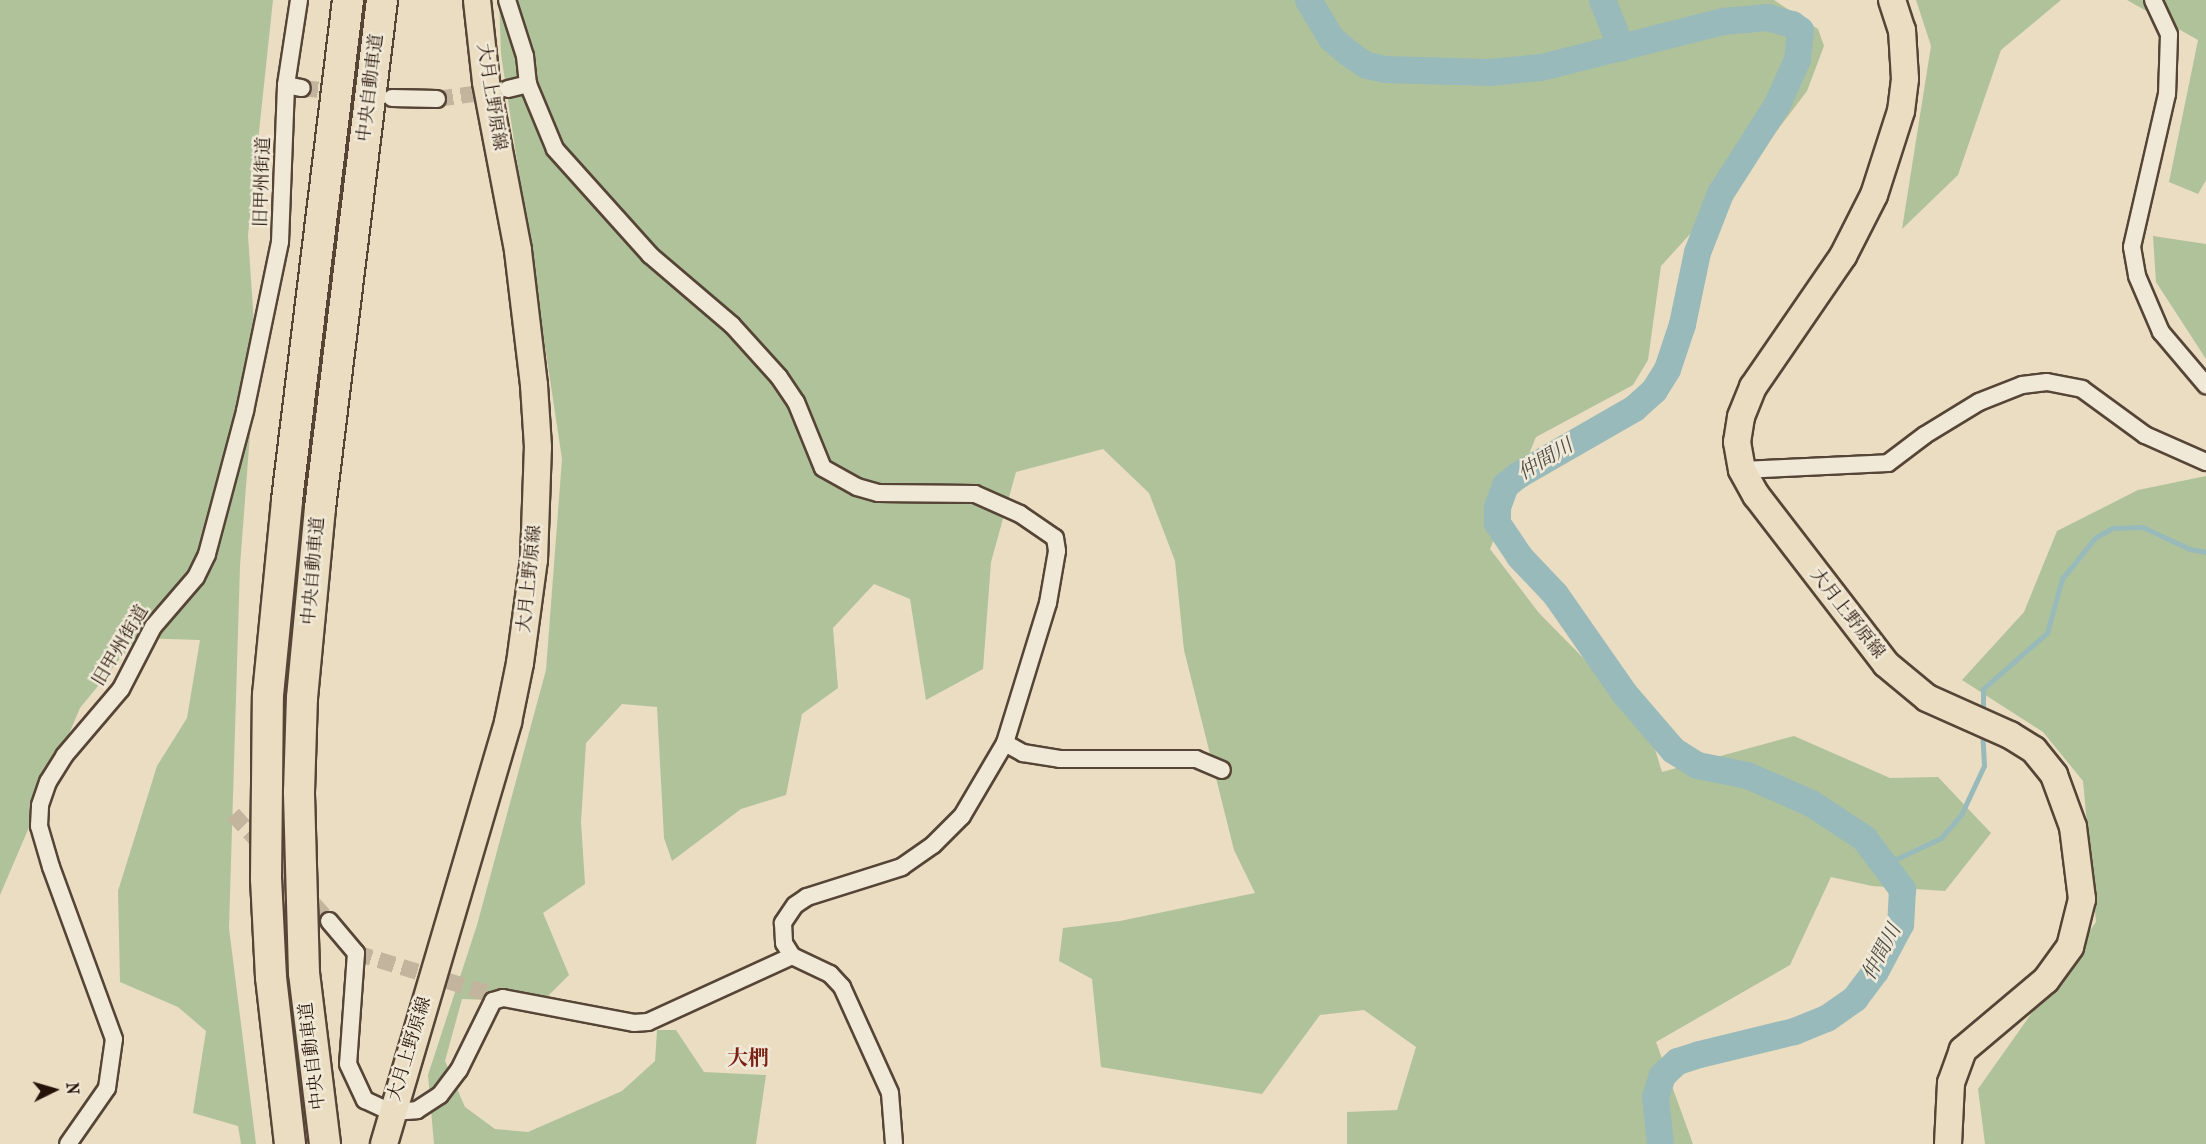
<!DOCTYPE html>
<html>
<head>
<meta charset="utf-8">
<style>
	body { margin:0 }
	#map { position:relative; width:2206px; height:1144px; overflow:hidden; background:#eaddc2; font-family:"IM FELL French Canon","Noto Serif JP",serif }
	div>[style] { position:absolute }
	[style*='--x'] { left:calc(var(--x)*1px); top:calc(var(--y)*1px); width:calc(var(--w)*1px); rotate:calc(var(--a)*1deg) }
	.green>* { inset:0; background:#b0c299 }
	.stream>* { height:4.5px; margin:-2.25px; padding:0 2.25px; transform-origin:2.25px; border-radius:2.25px; background:#99baba }
	.river>* { height:27px; margin:-13.5px; padding:0 13.5px; transform-origin:13.5px; border-radius:13.5px; background:#99baba }
	.street-tunnel>* { height:16px; margin-top:-8px; transform-origin:0; background:repeating-linear-gradient(90deg,#c3b49d 0 16px,transparent 0 24px) }
	.roads { filter:drop-shadow(2px 0 #564537) drop-shadow(-2px 0 #564537) drop-shadow(0 2px #564537) drop-shadow(0 -2px #564537) }
	.street>* { height:16px; margin:-8px; padding:0 8px; transform-origin:8px; border-radius:8px; background:#f1e9d7 }
	.primary>* { height:26px; margin:-13px; padding:0 13px; transform-origin:13px; border-radius:13px; background:#eaddc2 }
	.highway>* { height:30px; margin:-15px; padding:0 15px; transform-origin:15px; border-radius:15px; background:#eaddc2 }
	span { translate:-50% -50%; white-space:nowrap; text-align:center; line-height:1.15; -webkit-text-stroke:5px #f1e9d7; paint-order:stroke }
	.street-label { font-size:18px; color:#251209 }
	.water-label { font-size:20px; color:#4e4d47; font-style:italic }
	.quarter-label { font-size:21px; color:#7a1f14; font-weight:700 }
	.north { position:absolute; left:24px; top:1060px; width:60px; height:60px; -webkit-text-stroke:4px #f1e9d7; paint-order:stroke; rotate:85deg; font-size:16px; font-weight:700; line-height:24px; text-align:center; color:#251209 }
	.north::after { content:''; display:block; margin:auto; width:21px; height:27px; background:#251209; clip-path:polygon(50% 0,100% 100%,50% 72%,0 100%) }
</style>
</head>
<body>
<div id="map">
	<div class="green">
		<div style="clip-path:polygon(0 0,273px 0,248px 235px,256px 354px,240px 566px,229px 928px,256px 1144px,241px 1144px,238px 1126px,193px 1113px,206px 1031px,178px 1007px,120px 982px,118px 891px,157px 766px,187px 718px,200px 640px,137px 638px,80px 708px,0 895px)"></div>
		<div style="clip-path:polygon(499px 0,1774px 0,1818px 29px,1824px 46px,1807px 91px,1742px 177px,1661px 266px,1648px 360px,1633px 385px,1536px 437px,1490px 549px,1539px 613px,1647px 723px,1662px 772px,1794px 736px,1890px 778px,1938px 777px,1991px 833px,1945px 891px,1872px 886px,1831px 877px,1790px 965px,1656px 1042px,1693px 1144px,1347px 1144px,1347px 1112px,1397px 1110px,1416px 1047px,1364px 1010px,1320px 1015px,1262px 1094px,1101px 1067px,1092px 979px,1059px 961px,1063px 928px,1120px 921px,1255px 893px,1234px 850px,1184px 650px,1175px 561px,1149px 493px,1103px 449px,1016px 472px,991px 562px,983px 669px,926px 700px,910px 599px,874px 584px,833px 628px,838px 688px,802px 714px,786px 795px,741px 809px,672px 861px,664px 838px,657px 707px,622px 704px,586px 743px,581px 822px,585px 884px,543px 913px,569px 975px,542px 1002px,462px 999px,445px 1061px,465px 1107px,495px 1129px,528px 1132px,622px 1091px,655px 1061px,657px 1030px,676px 1030px,704px 1072px,766px 1075px,756px 1144px,434px 1144px,428px 1075px,477px 925px,546px 670px,562px 459px,501px 54px)"></div>
		<div style="clip-path:polygon(1916px 0,2061px 0,2001px 50px,1958px 175px,1902px 229px,1931px 46px)"></div>
		<div style="clip-path:polygon(2127px 0,2206px 0,2206px 180px,2198px 194px,2169px 182px,2198px 40px)"></div>
		<div style="clip-path:polygon(2153px 236px,2206px 244px,2206px 359px,2156px 282px)"></div>
		<div style="clip-path:polygon(2206px 476px,2206px 1144px,1985px 1144px,1978px 1089px,2096px 922px,2083px 781px,2043px 732px,1962px 680px,2024px 612px,2057px 531px,2138px 490px)"></div>
	</div>
	<div class="stream">
		<div style="--x:1983;--y:712;--w:23;--a:-90"></div>
		<div style="--x:1983;--y:689;--w:85;--a:-41.2"></div>
		<div style="--x:2047;--y:633;--w:56;--a:-74.5"></div>
		<div style="--x:2062;--y:579;--w:53;--a:-51.2"></div>
		<div style="--x:2095;--y:538;--w:20;--a:-30"></div>
		<div style="--x:2112;--y:528;--w:31;--a:-2"></div>
		<div style="--x:2143;--y:527;--w:52;--a:25.1"></div>
		<div style="--x:2190;--y:549;--w:16;--a:11"></div>
		<div style="--x:1886;--y:864;--w:61;--a:-25.3"></div>
		<div style="--x:1941;--y:838;--w:30;--a:-49"></div>
		<div style="--x:1961;--y:815;--w:54;--a:-64.9"></div>
		<div style="--x:1984;--y:766;--w:33;--a:-93"></div>
	</div>
	<div class="river">
		<div style="--x:1308;--y:0;--w:44;--a:58.8"></div>
		<div style="--x:1331;--y:38;--w:21;--a:41"></div>
		<div style="--x:1347;--y:52;--w:23;--a:34"></div>
		<div style="--x:1366;--y:65;--w:19;--a:12"></div>
		<div style="--x:1385;--y:69;--w:104;--a:1.7"></div>
		<div style="--x:1489;--y:72;--w:52;--a:-5.5"></div>
		<div style="--x:1541;--y:67;--w:188;--a:-14.2"></div>
		<div style="--x:1723;--y:21;--w:44;--a:-5.2"></div>
		<div style="--x:1767;--y:17;--w:26;--a:16"></div>
		<div style="--x:1792;--y:24;--w:10;--a:37"></div>
		<div style="--x:1800;--y:30;--w:29;--a:96"></div>
		<div style="--x:1797;--y:59;--w:49;--a:114"></div>
		<div style="--x:1777;--y:104;--w:106;--a:122.6"></div>
		<div style="--x:1720;--y:193;--w:63;--a:111.3"></div>
		<div style="--x:1697;--y:252;--w:74;--a:101.8"></div>
		<div style="--x:1682;--y:324;--w:47;--a:108.4"></div>
		<div style="--x:1667;--y:369;--w:25;--a:122"></div>
		<div style="--x:1654;--y:390;--w:27;--a:138"></div>
		<div style="--x:1634;--y:408;--w:133;--a:150.1"></div>
		<div style="--x:1519;--y:474;--w:18;--a:142"></div>
		<div style="--x:1505;--y:485;--w:23;--a:110"></div>
		<div style="--x:1497;--y:507;--w:16;--a:90"></div>
		<div style="--x:1497;--y:523;--w:40;--a:56"></div>
		<div style="--x:1519;--y:556;--w:52;--a:46.5"></div>
		<div style="--x:1555;--y:594;--w:121;--a:55.1"></div>
		<div style="--x:1624;--y:693;--w:75;--a:49.3"></div>
		<div style="--x:1673;--y:750;--w:28;--a:32"></div>
		<div style="--x:1697;--y:765;--w:51;--a:11.3"></div>
		<div style="--x:1747;--y:775;--w:70;--a:23.6"></div>
		<div style="--x:1811;--y:803;--w:64;--a:33.4"></div>
		<div style="--x:1864;--y:838;--w:64;--a:53.3"></div>
		<div style="--x:1902;--y:889;--w:35;--a:93"></div>
		<div style="--x:1900;--y:924;--w:53;--a:118"></div>
		<div style="--x:1875;--y:971;--w:34;--a:127"></div>
		<div style="--x:1855;--y:998;--w:35;--a:145"></div>
		<div style="--x:1826;--y:1018;--w:35;--a:158"></div>
		<div style="--x:1794;--y:1031;--w:98;--a:166.4"></div>
		<div style="--x:1699;--y:1054;--w:23;--a:162"></div>
		<div style="--x:1677;--y:1061;--w:21;--a:137"></div>
		<div style="--x:1662;--y:1075;--w:23;--a:108"></div>
		<div style="--x:1655;--y:1097;--w:47;--a:83.9"></div>
		<div style="--x:1602;--y:0;--w:51;--a:68"></div>
	</div>
	<div class="street-tunnel">
		<div style="--x:302;--y:88;--w:74;--a:6.2"></div>
		<div style="--x:437;--y:99;--w:59;--a:-7.9"></div>
		<div style="--x:233;--y:814;--w:144;--a:48.1"></div>
		<div style="--x:356;--y:953;--w:154;--a:17"></div>
	</div>
	<div class="roads">
		<div class="street">
			<div style="--x:507;--y:0;--w:59;--a:72.2"></div>
			<div style="--x:525;--y:56;--w:28;--a:84"></div>
			<div style="--x:528;--y:84;--w:70;--a:67.4"></div>
			<div style="--x:555;--y:149;--w:142;--a:48.1"></div>
			<div style="--x:650;--y:255;--w:108;--a:40.5"></div>
			<div style="--x:732;--y:325;--w:70;--a:47.9"></div>
			<div style="--x:779;--y:377;--w:30;--a:56"></div>
			<div style="--x:796;--y:402;--w:71;--a:67.8"></div>
			<div style="--x:823;--y:468;--w:39;--a:29"></div>
			<div style="--x:857;--y:487;--w:22;--a:16"></div>
			<div style="--x:878;--y:493;--w:97;--a:0.6"></div>
			<div style="--x:975;--y:494;--w:49;--a:24"></div>
			<div style="--x:1020;--y:514;--w:42;--a:34.4"></div>
			<div style="--x:1055;--y:538;--w:13;--a:81"></div>
			<div style="--x:1057;--y:551;--w:53;--a:99.8"></div>
			<div style="--x:1048;--y:603;--w:146;--a:107.1"></div>
			<div style="--x:1005;--y:743;--w:85;--a:120.5"></div>
			<div style="--x:962;--y:816;--w:41;--a:135"></div>
			<div style="--x:933;--y:845;--w:38;--a:145"></div>
			<div style="--x:902;--y:867;--w:100;--a:162.5"></div>
			<div style="--x:807;--y:897;--w:14;--a:146"></div>
			<div style="--x:795;--y:905;--w:22;--a:124"></div>
			<div style="--x:783;--y:923;--w:20;--a:87"></div>
			<div style="--x:784;--y:943;--w:15;--a:58"></div>
			<div style="--x:792;--y:956;--w:42;--a:25.3"></div>
			<div style="--x:830;--y:974;--w:18;--a:47"></div>
			<div style="--x:842;--y:987;--w:116;--a:65.6"></div>
			<div style="--x:890;--y:1093;--w:51;--a:85.5"></div>
			<div style="--x:2153;--y:0;--w:38;--a:65"></div>
			<div style="--x:2169;--y:35;--w:59;--a:91.9"></div>
			<div style="--x:2167;--y:94;--w:157;--a:102.9"></div>
			<div style="--x:2132;--y:247;--w:29;--a:80"></div>
			<div style="--x:2137;--y:276;--w:61;--a:66.8"></div>
			<div style="--x:2161;--y:332;--w:70;--a:49.7"></div>
			<div style="--x:286;--y:85;--w:16;--a:11"></div>
			<div style="--x:508;--y:89;--w:21;--a:-14"></div>
			<div style="--x:392;--y:98;--w:45;--a:1.3"></div>
			<div style="--x:1742;--y:470;--w:146;--a:-2.7"></div>
			<div style="--x:1888;--y:463;--w:46;--a:-37.1"></div>
			<div style="--x:1925;--y:435;--w:63;--a:-31.4"></div>
			<div style="--x:1979;--y:402;--w:46;--a:-21.6"></div>
			<div style="--x:2022;--y:385;--w:25;--a:-7"></div>
			<div style="--x:2047;--y:382;--w:36;--a:11"></div>
			<div style="--x:2082;--y:389;--w:78;--a:36.1"></div>
			<div style="--x:2145;--y:435;--w:67;--a:23.9"></div>
			<div style="--x:1005;--y:743;--w:21;--a:29"></div>
			<div style="--x:1023;--y:753;--w:37;--a:9"></div>
			<div style="--x:1060;--y:759;--w:136;--a:0"></div>
			<div style="--x:1196;--y:759;--w:28;--a:23"></div>
			<div style="--x:329;--y:921;--w:42;--a:49.8"></div>
			<div style="--x:356;--y:953;--w:111;--a:94.1"></div>
			<div style="--x:348;--y:1064;--w:40;--a:65"></div>
			<div style="--x:365;--y:1100;--w:29;--a:25"></div>
			<div style="--x:391;--y:1112;--w:26;--a:-4"></div>
			<div style="--x:417;--y:1110;--w:27;--a:-33"></div>
			<div style="--x:440;--y:1095;--w:31;--a:-53"></div>
			<div style="--x:459;--y:1070;--w:77;--a:-63.8"></div>
			<div style="--x:493;--y:1001;--w:10;--a:-17"></div>
			<div style="--x:503;--y:998;--w:133;--a:10.8"></div>
			<div style="--x:634;--y:1023;--w:14;--a:-4"></div>
			<div style="--x:648;--y:1022;--w:158;--a:-24.6"></div>
			<div style="--x:68;--y:1144;--w:68;--a:-55.1"></div>
			<div style="--x:107;--y:1088;--w:49;--a:-81.9"></div>
			<div style="--x:114;--y:1039;--w:183;--a:-110.1"></div>
			<div style="--x:51;--y:867;--w:43;--a:-106.3"></div>
			<div style="--x:39;--y:826;--w:21;--a:-87"></div>
			<div style="--x:40;--y:805;--w:24;--a:-71"></div>
			<div style="--x:48;--y:782;--w:31;--a:-58"></div>
			<div style="--x:64;--y:756;--w:88;--a:-49.6"></div>
			<div style="--x:121;--y:689;--w:70;--a:-62.7"></div>
			<div style="--x:153;--y:627;--w:66;--a:-49.3"></div>
			<div style="--x:196;--y:577;--w:25;--a:-64"></div>
			<div style="--x:207;--y:554;--w:148;--a:-75.1"></div>
			<div style="--x:245;--y:411;--w:173;--a:-78.3"></div>
			<div style="--x:280;--y:242;--w:157;--a:-87.8"></div>
			<div style="--x:286;--y:85;--w:86;--a:-81.3"></div>
		</div>
		<div class="primary">
			<div style="--x:1892;--y:0;--w:32;--a:72"></div>
			<div style="--x:1902;--y:30;--w:49;--a:86.5"></div>
			<div style="--x:1905;--y:79;--w:32;--a:97"></div>
			<div style="--x:1901;--y:111;--w:88;--a:107.8"></div>
			<div style="--x:1874;--y:195;--w:68;--a:116.9"></div>
			<div style="--x:1843;--y:256;--w:159;--a:124.5"></div>
			<div style="--x:1753;--y:387;--w:32;--a:112"></div>
			<div style="--x:1741;--y:417;--w:25;--a:99"></div>
			<div style="--x:1737;--y:442;--w:28;--a:80"></div>
			<div style="--x:1742;--y:470;--w:29;--a:61"></div>
			<div style="--x:1756;--y:495;--w:213;--a:52.4"></div>
			<div style="--x:1886;--y:664;--w:53;--a:39.7"></div>
			<div style="--x:1927;--y:698;--w:91;--a:24"></div>
			<div style="--x:2010;--y:735;--w:28;--a:32"></div>
			<div style="--x:2034;--y:750;--w:32;--a:51"></div>
			<div style="--x:2054;--y:775;--w:55;--a:69.9"></div>
			<div style="--x:2073;--y:827;--w:73;--a:82.9"></div>
			<div style="--x:2082;--y:899;--w:49;--a:104"></div>
			<div style="--x:2070;--y:947;--w:41;--a:126"></div>
			<div style="--x:2046;--y:980;--w:109;--a:139.9"></div>
			<div style="--x:1963;--y:1050;--w:35;--a:110"></div>
			<div style="--x:1951;--y:1083;--w:61;--a:92.8"></div>
			<div style="--x:384;--y:1144;--w:440;--a:-73.6"></div>
			<div style="--x:508;--y:722;--w:60;--a:-78.5"></div>
			<div style="--x:520;--y:663;--w:104;--a:-82.3"></div>
			<div style="--x:534;--y:560;--w:113;--a:-88"></div>
			<div style="--x:538;--y:447;--w:62;--a:-93.7"></div>
			<div style="--x:534;--y:385;--w:136;--a:-96.8"></div>
			<div style="--x:518;--y:250;--w:171;--a:-100.8"></div>
			<div style="--x:486;--y:82;--w:82;--a:-96.3"></div>
		</div>
		<div class="highway">
			<div style="--x:290;--y:1144;--w:168;--a:-96.5"></div>
			<div style="--x:271;--y:977;--w:98;--a:-92.9"></div>
			<div style="--x:266;--y:879;--w:184;--a:-89.4"></div>
			<div style="--x:268;--y:695;--w:196;--a:-84.4"></div>
			<div style="--x:287;--y:500;--w:504;--a:-83.04"></div>
			<div style="--x:325;--y:1144;--w:172;--a:-97"></div>
			<div style="--x:304;--y:973;--w:181;--a:-91.6"></div>
			<div style="--x:299;--y:792;--w:94;--a:-88.2"></div>
			<div style="--x:302;--y:698;--w:191;--a:-84.6"></div>
			<div style="--x:320;--y:508;--w:512;--a:-83.04"></div>
		</div>
	</div>
	<div class="street-label">
		<span style="left:371px;top:88px;rotate:-83deg">中央自動車道</span>
		<span style="left:491px;top:97px;rotate:81deg">大月上野原線</span>
		<span style="left:263px;top:182px;rotate:-88deg">旧甲州街道</span>
		<span style="left:314px;top:571px;rotate:-85deg">中央自動車道</span>
		<span style="left:530px;top:579px;rotate:-84deg">大月上野原線</span>
		<span style="left:1847px;top:614px;rotate:52deg">大月上野原線</span>
		<span style="left:121px;top:646px;rotate:-59deg">旧甲州街道</span>
		<span style="left:410px;top:1049px;rotate:-73deg">大月上野原線</span>
		<span style="left:313px;top:1056px;rotate:-97deg">中央自動車道</span>
	</div>
	<div class="water-label">
		<span style="left:1545px;top:459px;rotate:-31deg">仲間川</span>
		<span style="left:1881px;top:952px;rotate:-62deg">仲間川</span>
	</div>
	<div class="quarter-label">
		<span style="left:748px;top:1058px">大椚</span>
	</div>
	<div class="north">N</div>
</div>
</body>
</html>
